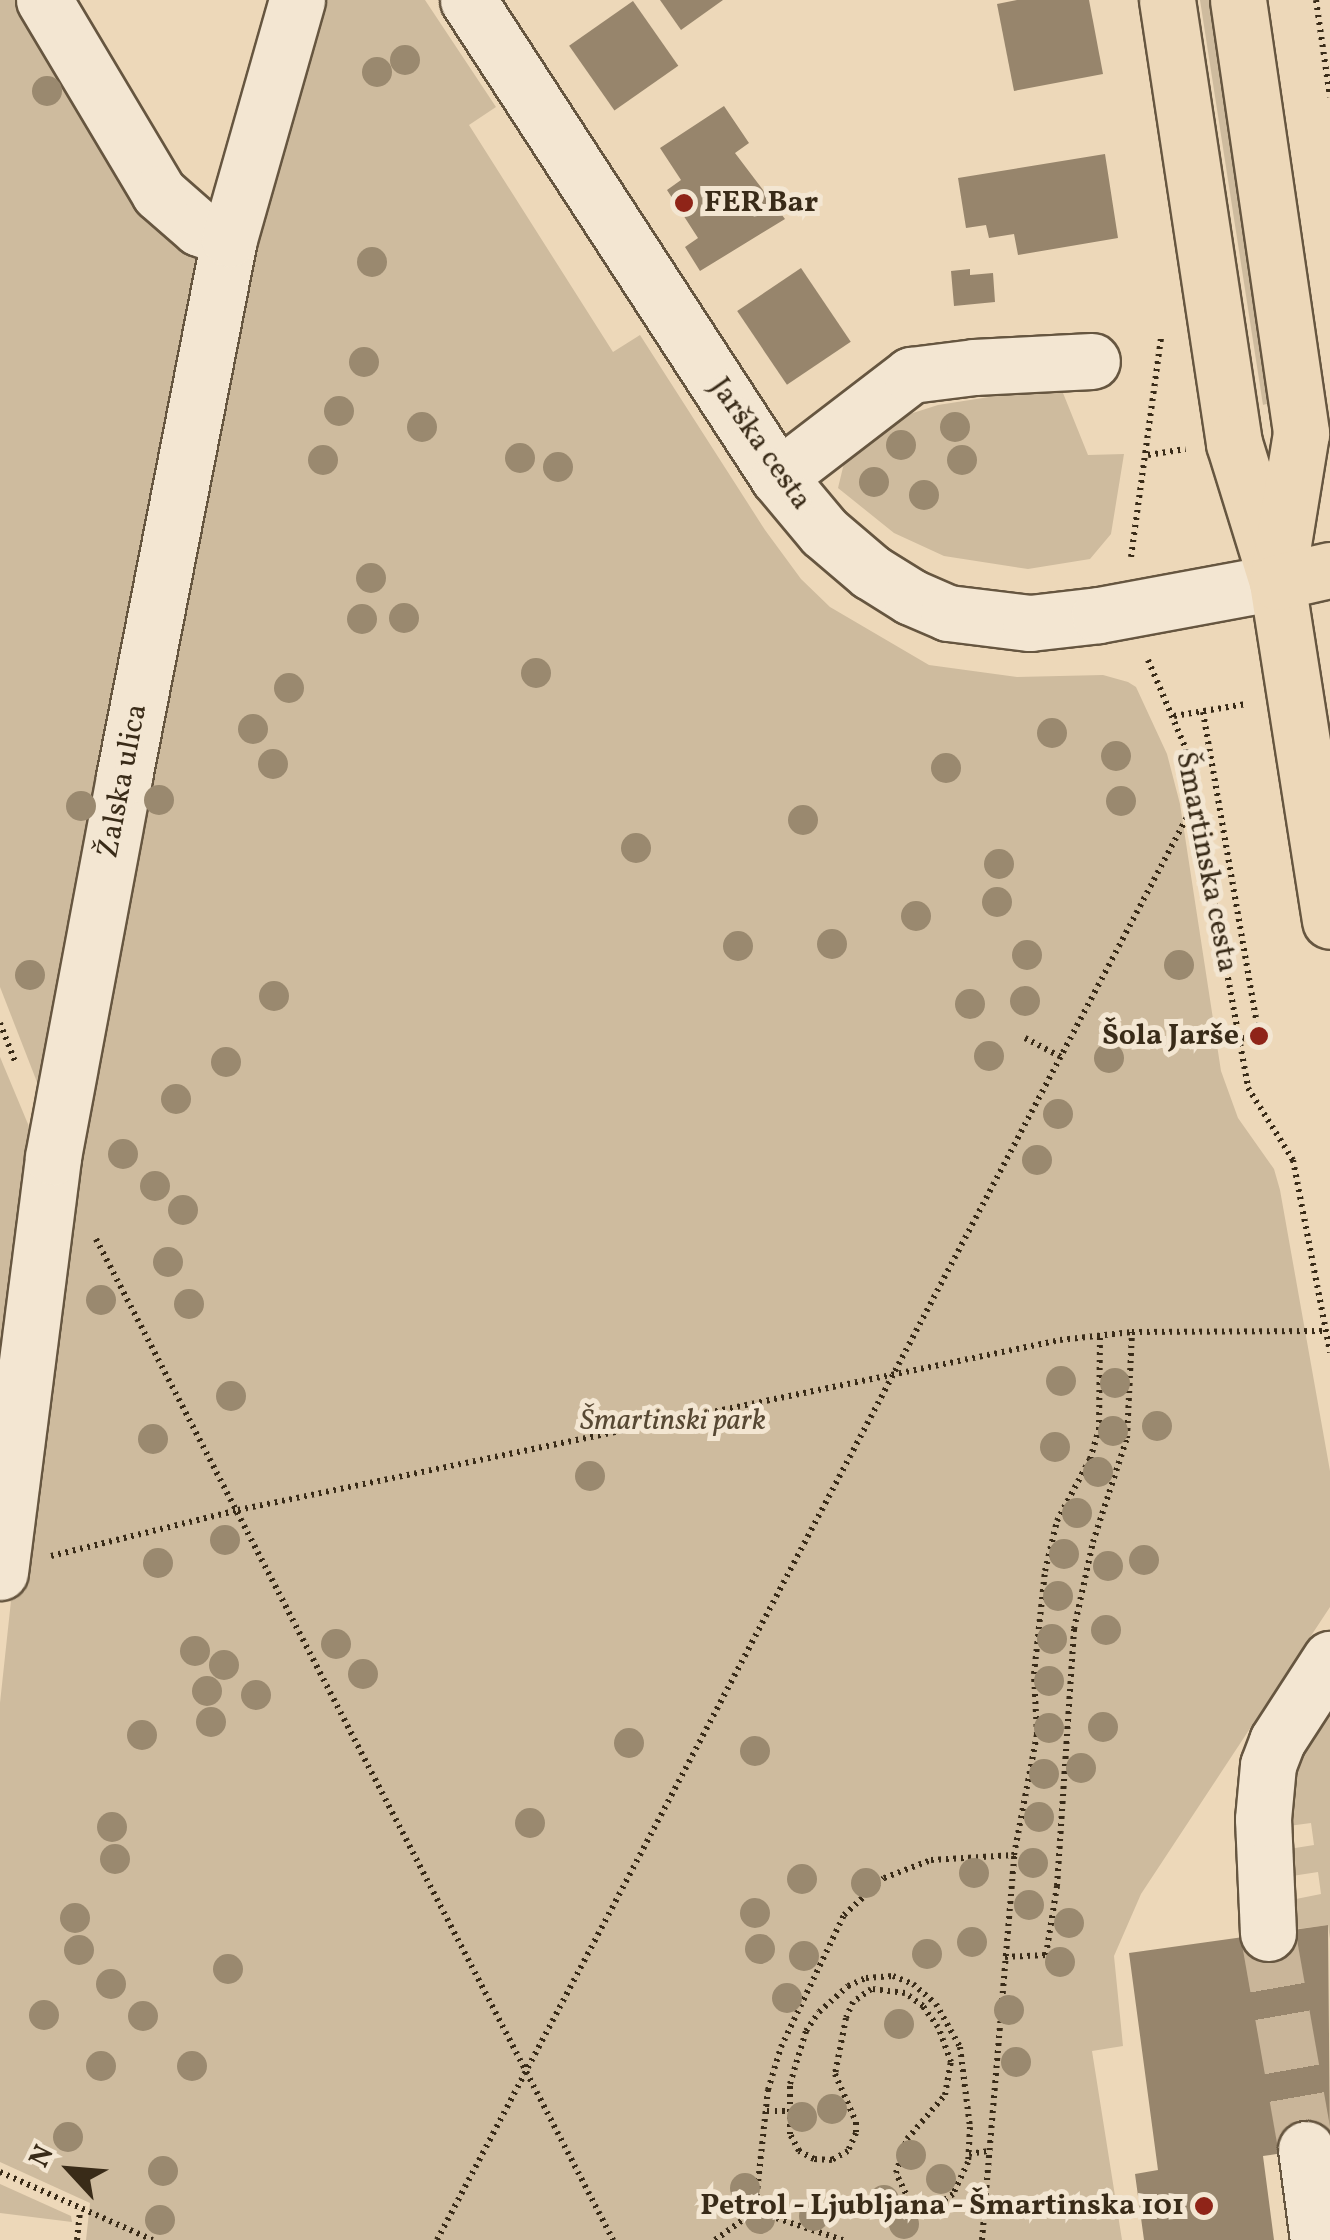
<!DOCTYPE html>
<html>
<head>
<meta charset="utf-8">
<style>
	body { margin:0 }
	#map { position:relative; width:1330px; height:2240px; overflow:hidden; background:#edd8b9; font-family:Vollkorn,serif }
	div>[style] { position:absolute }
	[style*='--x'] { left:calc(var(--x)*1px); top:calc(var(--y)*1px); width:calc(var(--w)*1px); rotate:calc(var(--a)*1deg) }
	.green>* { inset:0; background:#cebb9e }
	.building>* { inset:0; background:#97856c; transform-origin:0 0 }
	.minor-tunnel>* { height:55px; margin-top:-27.5px; transform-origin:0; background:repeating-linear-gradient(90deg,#c9b599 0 55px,transparent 0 83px) }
	.path>* { height:6px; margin-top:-3px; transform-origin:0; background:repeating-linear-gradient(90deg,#392b18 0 2.5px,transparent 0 7.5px) }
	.roads { filter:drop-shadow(2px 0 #665640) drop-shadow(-2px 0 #665640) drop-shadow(0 2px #665640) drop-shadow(0 -2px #665640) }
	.minor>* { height:55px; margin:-27.5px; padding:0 27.5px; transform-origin:27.5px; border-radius:27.5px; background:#f3e6d2 }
	.major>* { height:55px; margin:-27.5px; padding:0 27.5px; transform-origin:27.5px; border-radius:27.5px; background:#edd8b9 }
	.trees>* { width:30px; height:30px; margin:-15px; border-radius:50%; background:#9a896f }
	.dots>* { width:28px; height:28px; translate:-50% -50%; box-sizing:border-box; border:5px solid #f3e6d2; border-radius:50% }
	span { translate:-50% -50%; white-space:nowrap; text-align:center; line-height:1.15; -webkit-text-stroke:10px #f3e6d2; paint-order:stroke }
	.poi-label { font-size:30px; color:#392b18; font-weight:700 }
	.left { translate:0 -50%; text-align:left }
	.right { translate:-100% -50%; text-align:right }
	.street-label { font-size:30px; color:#392b18 }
	.park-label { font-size:30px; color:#574833; font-style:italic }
	.north { position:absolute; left:20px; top:2120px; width:100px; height:100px; -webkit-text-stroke:8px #f3e6d2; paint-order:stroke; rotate:296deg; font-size:28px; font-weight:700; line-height:40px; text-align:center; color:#392b18 }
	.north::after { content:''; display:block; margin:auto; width:35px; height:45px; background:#392b18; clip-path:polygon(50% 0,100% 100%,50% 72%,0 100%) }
</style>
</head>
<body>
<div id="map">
	<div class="green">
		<div style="clip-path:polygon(0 0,25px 0,204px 261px,51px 1118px,0 987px)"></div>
		<div style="clip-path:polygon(316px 0,425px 0,496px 107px,469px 125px,613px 352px,640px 335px,765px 530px,801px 579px,830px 607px,929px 665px,1017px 677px,1103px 675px,1128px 682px,1136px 687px,1167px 754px,1180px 804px,1221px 1071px,1238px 1118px,1274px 1169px,1280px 1190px,1330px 1471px,1330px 1607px,1141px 1894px,1114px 1956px,1123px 2046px,1092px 2051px,1122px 2240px,86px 2240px,90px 2203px,0 2162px,0 1703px,34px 1387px,204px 430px)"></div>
		<div style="clip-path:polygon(1200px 0,1211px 0,1270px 403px,1263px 405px)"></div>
		<div style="clip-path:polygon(1054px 387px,1063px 393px,1088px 455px,1124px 454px,1111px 534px,1090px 559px,1028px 569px,944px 556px,894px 533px,838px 488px,845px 459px,894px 419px,938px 405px)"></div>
		<div style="clip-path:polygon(0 1057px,43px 1160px,0 1511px)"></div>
		<div style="clip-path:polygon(1330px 1707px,1330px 1939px,1328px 1925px,1298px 1929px,1296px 1899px,1321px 1894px,1318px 1872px,1292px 1876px,1289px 1849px,1314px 1845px,1311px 1823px,1281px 1827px,1294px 1771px)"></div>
		<div style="clip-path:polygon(0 2184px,71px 2216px,72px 2222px,0 2213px)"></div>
	</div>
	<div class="building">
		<div style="clip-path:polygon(660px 0,723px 0,681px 30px)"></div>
		<div style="clip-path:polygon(1017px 0,1089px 0,1103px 74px,1014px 91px,997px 4px)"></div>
		<div style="left:633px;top:1px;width:79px;height:78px;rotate:55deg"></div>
		<div style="clip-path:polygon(724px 106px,749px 143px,735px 153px,785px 219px,700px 271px,685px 247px,698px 238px,667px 190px,681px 180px,660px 148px)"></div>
		<div style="clip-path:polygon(1105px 154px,1118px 238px,1018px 255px,1014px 234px,989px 238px,986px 225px,966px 228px,958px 178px)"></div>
		<div style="left:801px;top:268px;width:89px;height:77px;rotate:56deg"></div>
		<div style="clip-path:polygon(970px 269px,970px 275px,993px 273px,995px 302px,954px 306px,951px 271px)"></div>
		<div style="clip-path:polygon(1328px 1925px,1330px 2146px,1263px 2156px,1274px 2240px,1144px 2240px,1135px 2174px,1158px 2170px,1129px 1953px)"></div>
	</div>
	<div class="minor-tunnel">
		<div style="--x:1268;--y:1933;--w:219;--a:80"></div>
	</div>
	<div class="path">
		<div style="--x:1316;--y:0;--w:98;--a:81.8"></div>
		<div style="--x:1148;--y:455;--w:38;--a:-9"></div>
		<div style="--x:1131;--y:557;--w:221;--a:-82.2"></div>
		<div style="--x:1148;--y:660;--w:97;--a:66.9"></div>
		<div style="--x:1186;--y:749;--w:345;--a:79.6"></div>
		<div style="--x:1248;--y:1088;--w:85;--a:58"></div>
		<div style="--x:1293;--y:1160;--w:196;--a:79.1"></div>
		<div style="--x:1203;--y:712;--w:329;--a:80.2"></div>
		<div style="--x:1259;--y:1036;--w:21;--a:172"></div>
		<div style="--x:1174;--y:716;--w:73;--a:-9.5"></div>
		<div style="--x:0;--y:1023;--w:44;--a:68.7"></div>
		<div style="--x:1025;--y:1038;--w:41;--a:27.8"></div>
		<div style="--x:96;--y:1239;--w:1127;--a:62.68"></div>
		<div style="--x:51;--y:1556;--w:193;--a:-13.8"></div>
		<div style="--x:238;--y:1510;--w:839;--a:-11.68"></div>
		<div style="--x:1060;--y:1340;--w:72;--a:-6.3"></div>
		<div style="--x:1132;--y:1332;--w:194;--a:-0.3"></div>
		<div style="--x:1005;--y:1957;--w:41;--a:-2.8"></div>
		<div style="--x:1046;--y:1955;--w:70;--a:-80.9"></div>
		<div style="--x:1057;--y:1886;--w:258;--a:-86.2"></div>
		<div style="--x:1074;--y:1629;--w:89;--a:-77.7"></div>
		<div style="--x:1093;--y:1542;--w:109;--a:-71.9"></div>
		<div style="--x:1127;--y:1438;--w:106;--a:-87.3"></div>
		<div style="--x:893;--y:1976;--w:22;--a:22"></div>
		<div style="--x:913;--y:1984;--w:30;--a:41"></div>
		<div style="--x:936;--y:2004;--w:49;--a:60.8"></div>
		<div style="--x:960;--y:2047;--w:81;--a:82.9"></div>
		<div style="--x:970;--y:2127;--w:35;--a:93"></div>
		<div style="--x:968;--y:2162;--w:35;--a:115"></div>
		<div style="--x:953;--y:2194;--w:21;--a:145"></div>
		<div style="--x:936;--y:2206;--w:28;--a:-167"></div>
		<div style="--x:909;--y:2200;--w:30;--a:-116"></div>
		<div style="--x:896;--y:2173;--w:36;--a:-72"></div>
		<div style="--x:907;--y:2139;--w:58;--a:-49.2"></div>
		<div style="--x:945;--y:2095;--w:34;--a:-80"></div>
		<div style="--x:951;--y:2062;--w:37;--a:-110"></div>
		<div style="--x:938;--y:2027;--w:26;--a:-126"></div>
		<div style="--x:923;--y:2006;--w:22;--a:-144"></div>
		<div style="--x:905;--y:1993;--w:34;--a:-173"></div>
		<div style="--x:871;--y:1989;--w:22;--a:144"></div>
		<div style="--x:853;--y:2002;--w:17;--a:114"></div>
		<div style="--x:846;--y:2018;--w:57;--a:101.1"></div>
		<div style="--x:835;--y:2074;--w:52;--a:66.4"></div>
		<div style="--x:856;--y:2122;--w:11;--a:90"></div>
		<div style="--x:856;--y:2133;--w:20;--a:114"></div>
		<div style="--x:848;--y:2151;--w:18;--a:151"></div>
		<div style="--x:832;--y:2160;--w:18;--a:-177"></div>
		<div style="--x:814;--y:2159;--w:17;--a:-152"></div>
		<div style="--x:799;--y:2151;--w:19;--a:-118"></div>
		<div style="--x:790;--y:2134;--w:50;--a:-90"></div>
		<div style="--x:790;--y:2084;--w:55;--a:-73.2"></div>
		<div style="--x:806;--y:2031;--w:23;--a:-56"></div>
		<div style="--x:819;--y:2012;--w:39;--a:-42"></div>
		<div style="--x:848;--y:1986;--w:20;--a:-24"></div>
		<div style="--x:866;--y:1978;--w:27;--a:-4"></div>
		<div style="--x:767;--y:2111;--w:23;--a:0"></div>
		<div style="--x:969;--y:2154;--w:20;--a:-9"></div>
		<div style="--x:0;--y:2172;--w:167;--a:24"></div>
		<div style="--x:77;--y:2240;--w:30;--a:-84"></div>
		<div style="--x:437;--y:2240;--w:1613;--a:-62.21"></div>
		<div style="--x:1189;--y:813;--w:28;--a:-77"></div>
		<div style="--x:715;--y:2240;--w:49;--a:-35.9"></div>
		<div style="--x:843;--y:2240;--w:93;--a:-161.8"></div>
		<div style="--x:755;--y:2211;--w:122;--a:-83.9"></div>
		<div style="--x:768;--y:2090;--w:45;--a:-73.2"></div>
		<div style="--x:781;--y:2047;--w:146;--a:-64.5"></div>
		<div style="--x:844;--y:1915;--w:54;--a:-42.8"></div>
		<div style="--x:884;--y:1878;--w:50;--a:-21"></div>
		<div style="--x:931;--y:1860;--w:83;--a:-3.4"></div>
		<div style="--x:982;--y:2240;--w:386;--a:-85.2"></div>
		<div style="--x:1014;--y:1855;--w:123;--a:-79.2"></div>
		<div style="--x:1037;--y:1734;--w:60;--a:-92.9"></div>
		<div style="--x:1034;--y:1674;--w:104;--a:-83.9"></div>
		<div style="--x:1045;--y:1571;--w:51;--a:-76.5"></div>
		<div style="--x:1057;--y:1521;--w:70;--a:-62"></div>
		<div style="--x:1090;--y:1459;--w:30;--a:-73"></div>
		<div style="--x:1099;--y:1430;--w:96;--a:-89.4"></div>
	</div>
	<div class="roads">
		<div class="minor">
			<div style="--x:44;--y:0;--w:225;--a:59.2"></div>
			<div style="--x:159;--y:193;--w:53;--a:41.2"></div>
			<div style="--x:199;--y:228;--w:32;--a:20"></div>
			<div style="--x:468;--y:0;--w:569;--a:56.98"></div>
			<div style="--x:778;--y:477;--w:72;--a:50.1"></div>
			<div style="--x:824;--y:532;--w:62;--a:40.4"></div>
			<div style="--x:871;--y:572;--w:47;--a:32"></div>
			<div style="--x:911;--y:597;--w:40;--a:23.4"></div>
			<div style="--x:948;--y:613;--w:83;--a:7"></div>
			<div style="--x:1030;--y:623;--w:69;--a:-6.6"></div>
			<div style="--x:1099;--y:615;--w:181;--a:-10.5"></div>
			<div style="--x:778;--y:477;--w:168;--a:-37.5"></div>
			<div style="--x:911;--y:375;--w:64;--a:-7.2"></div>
			<div style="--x:974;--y:367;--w:118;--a:-2.9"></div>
			<div style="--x:0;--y:1572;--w:418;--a:-82.7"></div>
			<div style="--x:53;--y:1157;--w:387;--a:-79.4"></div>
			<div style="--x:124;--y:777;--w:548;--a:-78.96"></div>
			<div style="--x:229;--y:239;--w:248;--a:-74.1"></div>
			<div style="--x:1268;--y:1933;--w:114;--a:-92.5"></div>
			<div style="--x:1263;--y:1819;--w:54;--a:-84.7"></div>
			<div style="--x:1268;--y:1765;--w:26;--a:-69"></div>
			<div style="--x:1277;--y:1741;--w:98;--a:-57.1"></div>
			<div style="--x:1306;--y:2149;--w:92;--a:82.5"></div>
		</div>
		<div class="major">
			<div style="--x:1167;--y:0;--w:448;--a:81.4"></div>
			<div style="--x:1234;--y:443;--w:145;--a:72.8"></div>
			<div style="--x:1277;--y:582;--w:343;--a:81.1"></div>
			<div style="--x:1238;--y:0;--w:438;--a:81.7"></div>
			<div style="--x:1301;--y:433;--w:138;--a:99.2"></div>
			<div style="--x:1277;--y:582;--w:54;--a:-12.8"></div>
		</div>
	</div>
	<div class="trees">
		<div style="left:405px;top:60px"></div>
		<div style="left:377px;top:72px"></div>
		<div style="left:47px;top:91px"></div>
		<div style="left:372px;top:262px"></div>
		<div style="left:364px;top:362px"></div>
		<div style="left:339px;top:411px"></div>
		<div style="left:422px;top:427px"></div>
		<div style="left:955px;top:427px"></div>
		<div style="left:901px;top:445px"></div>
		<div style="left:520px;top:458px"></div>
		<div style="left:323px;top:460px"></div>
		<div style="left:962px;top:460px"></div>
		<div style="left:558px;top:467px"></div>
		<div style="left:874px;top:482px"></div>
		<div style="left:924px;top:495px"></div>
		<div style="left:371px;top:578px"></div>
		<div style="left:404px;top:618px"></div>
		<div style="left:362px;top:619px"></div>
		<div style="left:536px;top:673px"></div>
		<div style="left:289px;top:688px"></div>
		<div style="left:253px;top:729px"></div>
		<div style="left:1052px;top:733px"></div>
		<div style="left:1116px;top:756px"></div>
		<div style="left:273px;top:764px"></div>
		<div style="left:946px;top:768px"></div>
		<div style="left:159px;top:800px"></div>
		<div style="left:1121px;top:801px"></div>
		<div style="left:81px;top:806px"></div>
		<div style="left:803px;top:820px"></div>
		<div style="left:636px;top:848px"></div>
		<div style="left:999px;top:864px"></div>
		<div style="left:997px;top:902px"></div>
		<div style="left:916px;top:916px"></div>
		<div style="left:832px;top:944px"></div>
		<div style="left:738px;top:946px"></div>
		<div style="left:1027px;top:955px"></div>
		<div style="left:1179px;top:965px"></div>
		<div style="left:30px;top:975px"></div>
		<div style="left:274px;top:996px"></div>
		<div style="left:1025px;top:1001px"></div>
		<div style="left:970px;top:1004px"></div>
		<div style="left:989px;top:1056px"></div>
		<div style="left:1109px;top:1058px"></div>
		<div style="left:226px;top:1062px"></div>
		<div style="left:176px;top:1099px"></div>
		<div style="left:1058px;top:1114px"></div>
		<div style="left:123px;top:1154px"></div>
		<div style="left:1037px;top:1160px"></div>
		<div style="left:155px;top:1186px"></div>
		<div style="left:183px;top:1210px"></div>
		<div style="left:168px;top:1262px"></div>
		<div style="left:101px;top:1300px"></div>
		<div style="left:189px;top:1304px"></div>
		<div style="left:1061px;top:1381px"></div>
		<div style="left:1115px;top:1383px"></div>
		<div style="left:231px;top:1396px"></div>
		<div style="left:1157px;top:1426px"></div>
		<div style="left:1113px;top:1431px"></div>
		<div style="left:153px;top:1439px"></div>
		<div style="left:1055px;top:1447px"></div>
		<div style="left:1098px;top:1472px"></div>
		<div style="left:590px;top:1476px"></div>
		<div style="left:1077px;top:1513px"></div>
		<div style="left:225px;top:1540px"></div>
		<div style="left:1064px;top:1554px"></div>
		<div style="left:1144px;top:1560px"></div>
		<div style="left:158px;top:1563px"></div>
		<div style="left:1108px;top:1566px"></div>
		<div style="left:1058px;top:1596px"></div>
		<div style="left:1106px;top:1630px"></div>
		<div style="left:1052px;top:1639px"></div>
		<div style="left:336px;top:1644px"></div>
		<div style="left:195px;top:1651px"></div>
		<div style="left:224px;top:1665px"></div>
		<div style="left:363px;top:1674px"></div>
		<div style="left:1049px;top:1681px"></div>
		<div style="left:207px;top:1691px"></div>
		<div style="left:256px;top:1695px"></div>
		<div style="left:211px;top:1722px"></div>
		<div style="left:1103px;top:1727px"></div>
		<div style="left:1049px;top:1728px"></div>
		<div style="left:142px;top:1735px"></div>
		<div style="left:629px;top:1743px"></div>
		<div style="left:755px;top:1751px"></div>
		<div style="left:1081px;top:1768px"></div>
		<div style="left:1044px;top:1774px"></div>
		<div style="left:1039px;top:1817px"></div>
		<div style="left:530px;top:1823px"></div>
		<div style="left:112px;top:1827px"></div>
		<div style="left:115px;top:1859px"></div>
		<div style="left:1033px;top:1863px"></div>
		<div style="left:974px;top:1873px"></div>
		<div style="left:802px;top:1879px"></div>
		<div style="left:866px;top:1883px"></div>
		<div style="left:1029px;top:1905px"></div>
		<div style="left:755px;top:1913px"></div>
		<div style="left:75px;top:1918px"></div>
		<div style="left:1069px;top:1923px"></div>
		<div style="left:972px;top:1942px"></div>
		<div style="left:760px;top:1949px"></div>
		<div style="left:79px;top:1950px"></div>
		<div style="left:927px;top:1954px"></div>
		<div style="left:804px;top:1956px"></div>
		<div style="left:1060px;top:1962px"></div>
		<div style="left:228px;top:1969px"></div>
		<div style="left:111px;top:1984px"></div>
		<div style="left:787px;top:1998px"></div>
		<div style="left:1009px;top:2010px"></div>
		<div style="left:44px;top:2015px"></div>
		<div style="left:143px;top:2016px"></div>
		<div style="left:899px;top:2024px"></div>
		<div style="left:1016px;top:2062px"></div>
		<div style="left:101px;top:2066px"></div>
		<div style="left:192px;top:2066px"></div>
		<div style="left:832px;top:2109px"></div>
		<div style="left:802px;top:2117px"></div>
		<div style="left:68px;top:2137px"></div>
		<div style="left:911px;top:2155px"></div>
		<div style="left:163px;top:2171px"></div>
		<div style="left:941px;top:2179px"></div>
		<div style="left:745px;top:2188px"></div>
		<div style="left:884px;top:2200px"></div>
		<div style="left:814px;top:2216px"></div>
		<div style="left:760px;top:2219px"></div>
		<div style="left:160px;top:2220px"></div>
		<div style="left:904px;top:2224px"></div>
	</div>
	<div class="dots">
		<div style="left:684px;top:203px;background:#8f2418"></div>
		<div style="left:1259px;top:1036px;background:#8f2418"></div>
		<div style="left:1204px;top:2206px;background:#8f2418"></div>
	</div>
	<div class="poi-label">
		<span class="left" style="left:704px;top:203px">FER Bar</span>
		<span class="right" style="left:1239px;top:1036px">Šola Jarše</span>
		<span class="right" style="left:1184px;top:2206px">Petrol - Ljubljana - Šmartinska 101</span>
	</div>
	<div class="street-label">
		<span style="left:760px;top:444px;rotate:55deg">Jarška cesta</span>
		<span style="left:123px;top:781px;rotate:-79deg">Žalska ulica</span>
		<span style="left:1206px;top:862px;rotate:79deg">Šmartinska cesta</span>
	</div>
	<div class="park-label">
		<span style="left:673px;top:1421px">Šmartinski park</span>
	</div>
	<div class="north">N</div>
</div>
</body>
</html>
